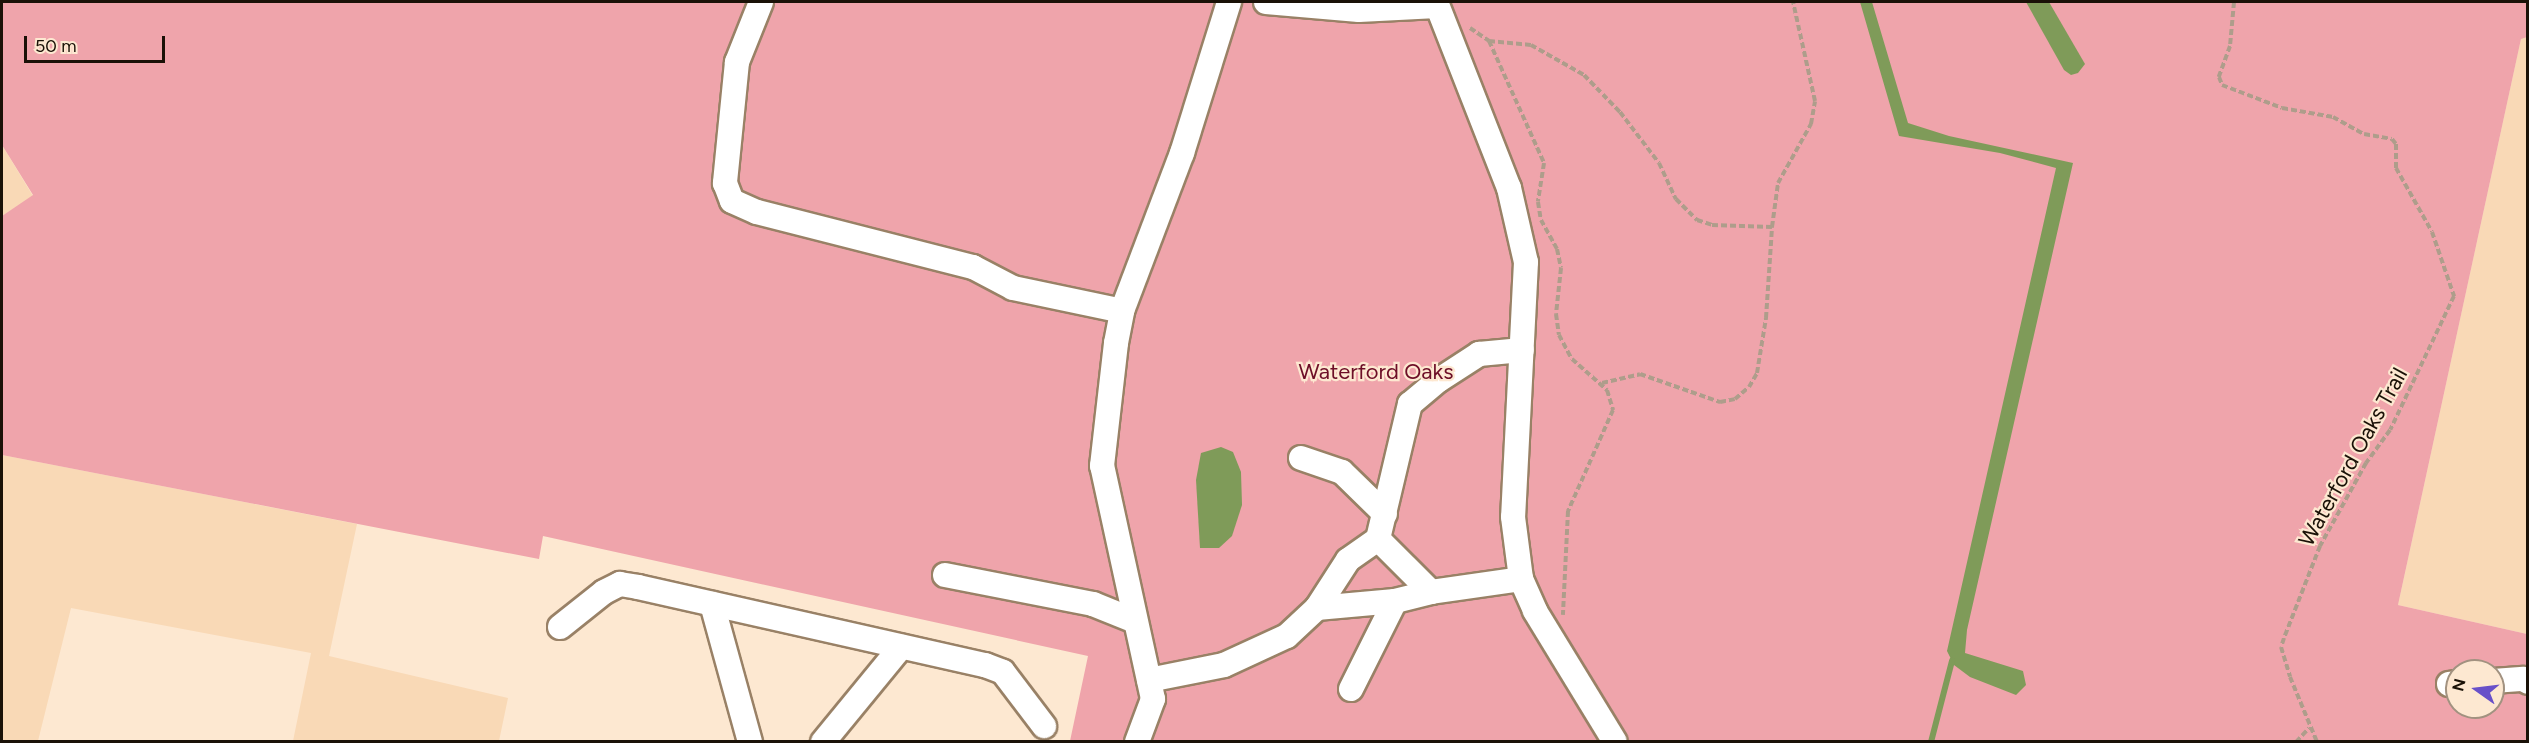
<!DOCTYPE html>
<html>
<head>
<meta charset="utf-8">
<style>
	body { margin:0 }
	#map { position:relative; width:2529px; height:743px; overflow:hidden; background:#fde8d1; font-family:Figtree,sans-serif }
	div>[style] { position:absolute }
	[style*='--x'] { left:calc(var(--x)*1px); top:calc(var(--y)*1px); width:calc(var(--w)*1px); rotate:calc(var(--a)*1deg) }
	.built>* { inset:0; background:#f9d9b6 }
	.green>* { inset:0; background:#efa4ab }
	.water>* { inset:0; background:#7f9b59 }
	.stream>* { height:6px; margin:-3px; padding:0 3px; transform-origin:3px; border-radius:3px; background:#7f9b59 }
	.path>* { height:4px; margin-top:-2px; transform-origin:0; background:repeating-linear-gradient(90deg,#ae9d8b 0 6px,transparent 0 9px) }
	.roads { filter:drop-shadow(2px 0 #998166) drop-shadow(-2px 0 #998166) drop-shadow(0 2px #998166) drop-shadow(0 -2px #998166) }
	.minor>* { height:24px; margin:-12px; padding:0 12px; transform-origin:12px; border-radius:12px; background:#fff }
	span { translate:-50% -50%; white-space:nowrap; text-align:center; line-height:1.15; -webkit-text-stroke:4.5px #fde8d1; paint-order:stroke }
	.park-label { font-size:22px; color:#6d0e27 }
	.street-label { font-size:22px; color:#1a1107 }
	.frame { position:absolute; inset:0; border:3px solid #1a1107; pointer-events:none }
	.north { position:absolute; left:2445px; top:659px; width:60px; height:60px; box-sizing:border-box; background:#fde8d1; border:2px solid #a29280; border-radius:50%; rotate:284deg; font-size:16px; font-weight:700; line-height:24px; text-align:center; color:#1a1107 }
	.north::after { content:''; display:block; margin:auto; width:21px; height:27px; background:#6850c9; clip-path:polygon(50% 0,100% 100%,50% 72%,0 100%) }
	.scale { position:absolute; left:24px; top:36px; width:141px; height:27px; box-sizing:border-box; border:3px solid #1a1107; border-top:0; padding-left:8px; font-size:18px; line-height:21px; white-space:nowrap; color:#1a1107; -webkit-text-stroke:4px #fde8d1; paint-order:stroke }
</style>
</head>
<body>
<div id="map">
	<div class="built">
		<div style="clip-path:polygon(2527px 11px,2527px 634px,2398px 605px)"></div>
		<div style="clip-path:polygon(2px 145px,33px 196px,2px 216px)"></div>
		<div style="clip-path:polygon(2px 455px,357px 524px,329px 656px,508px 698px,499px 741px,293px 741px,311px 653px,71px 608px,38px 741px,2px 741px)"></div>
	</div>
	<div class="green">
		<div style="clip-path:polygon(evenodd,2px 2px,2527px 2px,2527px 37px,2521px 39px,2398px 605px,2527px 634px,2527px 741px,1070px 741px,1088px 656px,543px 536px,539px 559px,2px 455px,2px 216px,33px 195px,2px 145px,2px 2px,2457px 671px,2493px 671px,2493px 707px,2457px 707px,2457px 671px)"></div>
	</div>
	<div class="water">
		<div style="clip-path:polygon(1860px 2px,1872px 2px,1908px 123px,1949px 136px,2073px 163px,1967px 630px,1965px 653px,2023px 671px,2026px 685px,2016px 695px,1970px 677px,1954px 665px,1947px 651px,2056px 168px,2000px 153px,1899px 136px)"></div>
		<div style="clip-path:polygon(2026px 2px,2049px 2px,2085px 64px,2078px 73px,2071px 75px,2064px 70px)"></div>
		<div style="clip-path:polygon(1221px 447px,1233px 452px,1241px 472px,1242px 505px,1232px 536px,1219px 548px,1200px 548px,1196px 480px,1201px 453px)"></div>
	</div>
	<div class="stream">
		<div style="--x:1931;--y:742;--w:84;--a:-75.5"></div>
	</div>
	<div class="path">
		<div style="--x:2234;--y:2;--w:44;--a:95.2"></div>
		<div style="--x:2230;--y:46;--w:33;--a:110"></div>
		<div style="--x:2219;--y:77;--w:9;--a:69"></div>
		<div style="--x:2222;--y:85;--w:64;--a:21"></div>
		<div style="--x:2282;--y:108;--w:52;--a:10"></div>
		<div style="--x:2333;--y:117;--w:35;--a:29"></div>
		<div style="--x:2364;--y:134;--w:28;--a:10"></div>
		<div style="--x:2392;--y:139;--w:6;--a:51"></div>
		<div style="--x:2396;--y:144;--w:24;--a:90"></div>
		<div style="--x:2396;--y:168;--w:73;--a:60.6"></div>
		<div style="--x:2432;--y:232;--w:68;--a:71"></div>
		<div style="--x:2454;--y:296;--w:148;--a:115.5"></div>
		<div style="--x:2390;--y:430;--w:41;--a:126"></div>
		<div style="--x:2366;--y:463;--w:95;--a:119"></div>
		<div style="--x:2320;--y:546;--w:99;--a:111.4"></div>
		<div style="--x:2284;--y:638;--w:9;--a:108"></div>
		<div style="--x:2281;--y:647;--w:31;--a:73"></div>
		<div style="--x:2290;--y:677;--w:70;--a:67.4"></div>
		<div style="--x:1470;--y:28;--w:23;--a:34"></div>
		<div style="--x:1489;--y:41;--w:42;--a:5.4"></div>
		<div style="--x:1531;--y:45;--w:61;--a:29.5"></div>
		<div style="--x:1584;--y:75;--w:52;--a:45.8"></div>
		<div style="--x:1620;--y:112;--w:64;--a:52.6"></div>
		<div style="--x:1659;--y:163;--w:40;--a:65"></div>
		<div style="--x:1676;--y:199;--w:30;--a:45"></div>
		<div style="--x:1697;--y:220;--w:16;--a:18"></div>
		<div style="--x:1712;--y:225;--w:60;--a:1.9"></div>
		<div style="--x:1772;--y:227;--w:44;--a:-82.2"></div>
		<div style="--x:1778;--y:183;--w:68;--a:-60.8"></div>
		<div style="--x:1811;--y:124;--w:23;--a:-80"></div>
		<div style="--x:1815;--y:101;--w:101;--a:-102.5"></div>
		<div style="--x:1489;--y:41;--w:134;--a:65.7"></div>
		<div style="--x:1544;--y:163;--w:39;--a:99"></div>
		<div style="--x:1538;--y:202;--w:18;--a:81"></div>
		<div style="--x:1541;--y:220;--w:33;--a:61"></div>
		<div style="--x:1557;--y:249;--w:19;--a:78"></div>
		<div style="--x:1561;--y:268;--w:46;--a:96.2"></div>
		<div style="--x:1556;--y:314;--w:21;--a:82"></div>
		<div style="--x:1559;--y:335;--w:27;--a:62"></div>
		<div style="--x:1572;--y:359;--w:47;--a:41.5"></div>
		<div style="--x:1607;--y:390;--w:21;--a:73"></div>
		<div style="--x:1613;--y:410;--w:111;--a:114"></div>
		<div style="--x:1568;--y:511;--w:104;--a:92.8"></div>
		<div style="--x:1602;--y:383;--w:39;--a:-13"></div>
		<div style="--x:1640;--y:374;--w:85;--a:19.3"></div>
		<div style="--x:1720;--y:402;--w:15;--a:-11"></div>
		<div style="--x:1735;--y:399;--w:18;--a:-41"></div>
		<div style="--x:1749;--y:387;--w:16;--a:-60"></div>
		<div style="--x:1757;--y:373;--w:56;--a:-80.7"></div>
		<div style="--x:1766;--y:318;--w:91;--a:-86.2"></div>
		<div style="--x:2296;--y:742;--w:19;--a:-47"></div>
	</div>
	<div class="roads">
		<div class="minor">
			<div style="--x:761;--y:2;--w:65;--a:111.8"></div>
			<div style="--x:737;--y:62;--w:122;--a:95.7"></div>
			<div style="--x:725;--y:183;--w:19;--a:69"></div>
			<div style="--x:732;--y:201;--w:27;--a:24"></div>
			<div style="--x:757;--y:212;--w:223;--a:14.3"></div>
			<div style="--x:973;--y:267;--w:45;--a:27.7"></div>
			<div style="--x:1013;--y:288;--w:111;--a:11.9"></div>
			<div style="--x:1266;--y:2;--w:93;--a:4.9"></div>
			<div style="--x:1359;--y:10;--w:78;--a:-2.9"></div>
			<div style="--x:1436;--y:2;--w:200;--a:68.6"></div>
			<div style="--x:1509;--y:188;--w:76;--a:77.1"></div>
			<div style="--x:1526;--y:262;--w:255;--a:92.9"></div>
			<div style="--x:1513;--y:517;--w:63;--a:82.6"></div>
			<div style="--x:1521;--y:579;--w:35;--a:66"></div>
			<div style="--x:1535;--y:611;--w:153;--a:58.6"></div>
			<div style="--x:1301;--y:458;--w:43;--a:18.9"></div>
			<div style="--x:1342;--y:472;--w:60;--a:44.3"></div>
			<div style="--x:1378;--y:539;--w:139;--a:-76.7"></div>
			<div style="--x:1410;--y:404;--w:38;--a:-40"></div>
			<div style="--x:1439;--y:380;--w:48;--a:-33"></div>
			<div style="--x:1479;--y:354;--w:43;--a:-5.3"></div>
			<div style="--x:945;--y:575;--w:151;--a:11.1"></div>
			<div style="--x:1093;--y:604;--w:45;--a:22"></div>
			<div style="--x:712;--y:604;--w:143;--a:74.6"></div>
			<div style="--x:1317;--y:608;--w:78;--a:-5.1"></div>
			<div style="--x:1395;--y:601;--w:37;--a:-14"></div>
			<div style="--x:560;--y:627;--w:56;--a:-38.5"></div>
			<div style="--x:604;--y:592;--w:18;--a:-27"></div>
			<div style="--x:620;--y:584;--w:18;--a:9"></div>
			<div style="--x:638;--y:587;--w:356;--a:12.7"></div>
			<div style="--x:985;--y:665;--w:19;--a:21"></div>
			<div style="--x:1003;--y:672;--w:68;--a:52.8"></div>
			<div style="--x:1149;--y:680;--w:76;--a:-11.3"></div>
			<div style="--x:1224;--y:665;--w:69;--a:-24.7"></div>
			<div style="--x:1287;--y:636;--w:41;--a:-43"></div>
			<div style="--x:1317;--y:608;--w:57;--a:-57.1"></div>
			<div style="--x:1348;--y:560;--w:37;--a:-35"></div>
			<div style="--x:1378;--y:539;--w:75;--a:45"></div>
			<div style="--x:1431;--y:592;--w:91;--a:-8.2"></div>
			<div style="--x:2493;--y:681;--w:31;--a:-4"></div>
			<div style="--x:2524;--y:679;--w:5;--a:37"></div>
			<div style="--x:2449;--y:684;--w:8;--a:-7"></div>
			<div style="--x:1351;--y:689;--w:98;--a:-63.4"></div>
			<div style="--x:823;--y:742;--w:123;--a:-50.6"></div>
			<div style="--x:1137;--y:742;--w:46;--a:-69.6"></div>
			<div style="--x:1153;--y:699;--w:239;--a:-102.3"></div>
			<div style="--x:1102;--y:466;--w:124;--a:-83.5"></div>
			<div style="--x:1116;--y:343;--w:33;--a:-79"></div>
			<div style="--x:1122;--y:311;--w:169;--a:-69.2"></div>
			<div style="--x:1182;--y:153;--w:158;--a:-72.7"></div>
		</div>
	</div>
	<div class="park-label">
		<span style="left:1376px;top:372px">Waterford Oaks</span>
	</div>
	<div class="street-label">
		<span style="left:2353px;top:457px;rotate:-61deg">Waterford Oaks Trail</span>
	</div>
	<div class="frame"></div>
	<div class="north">N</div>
	<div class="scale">50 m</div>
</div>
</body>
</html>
